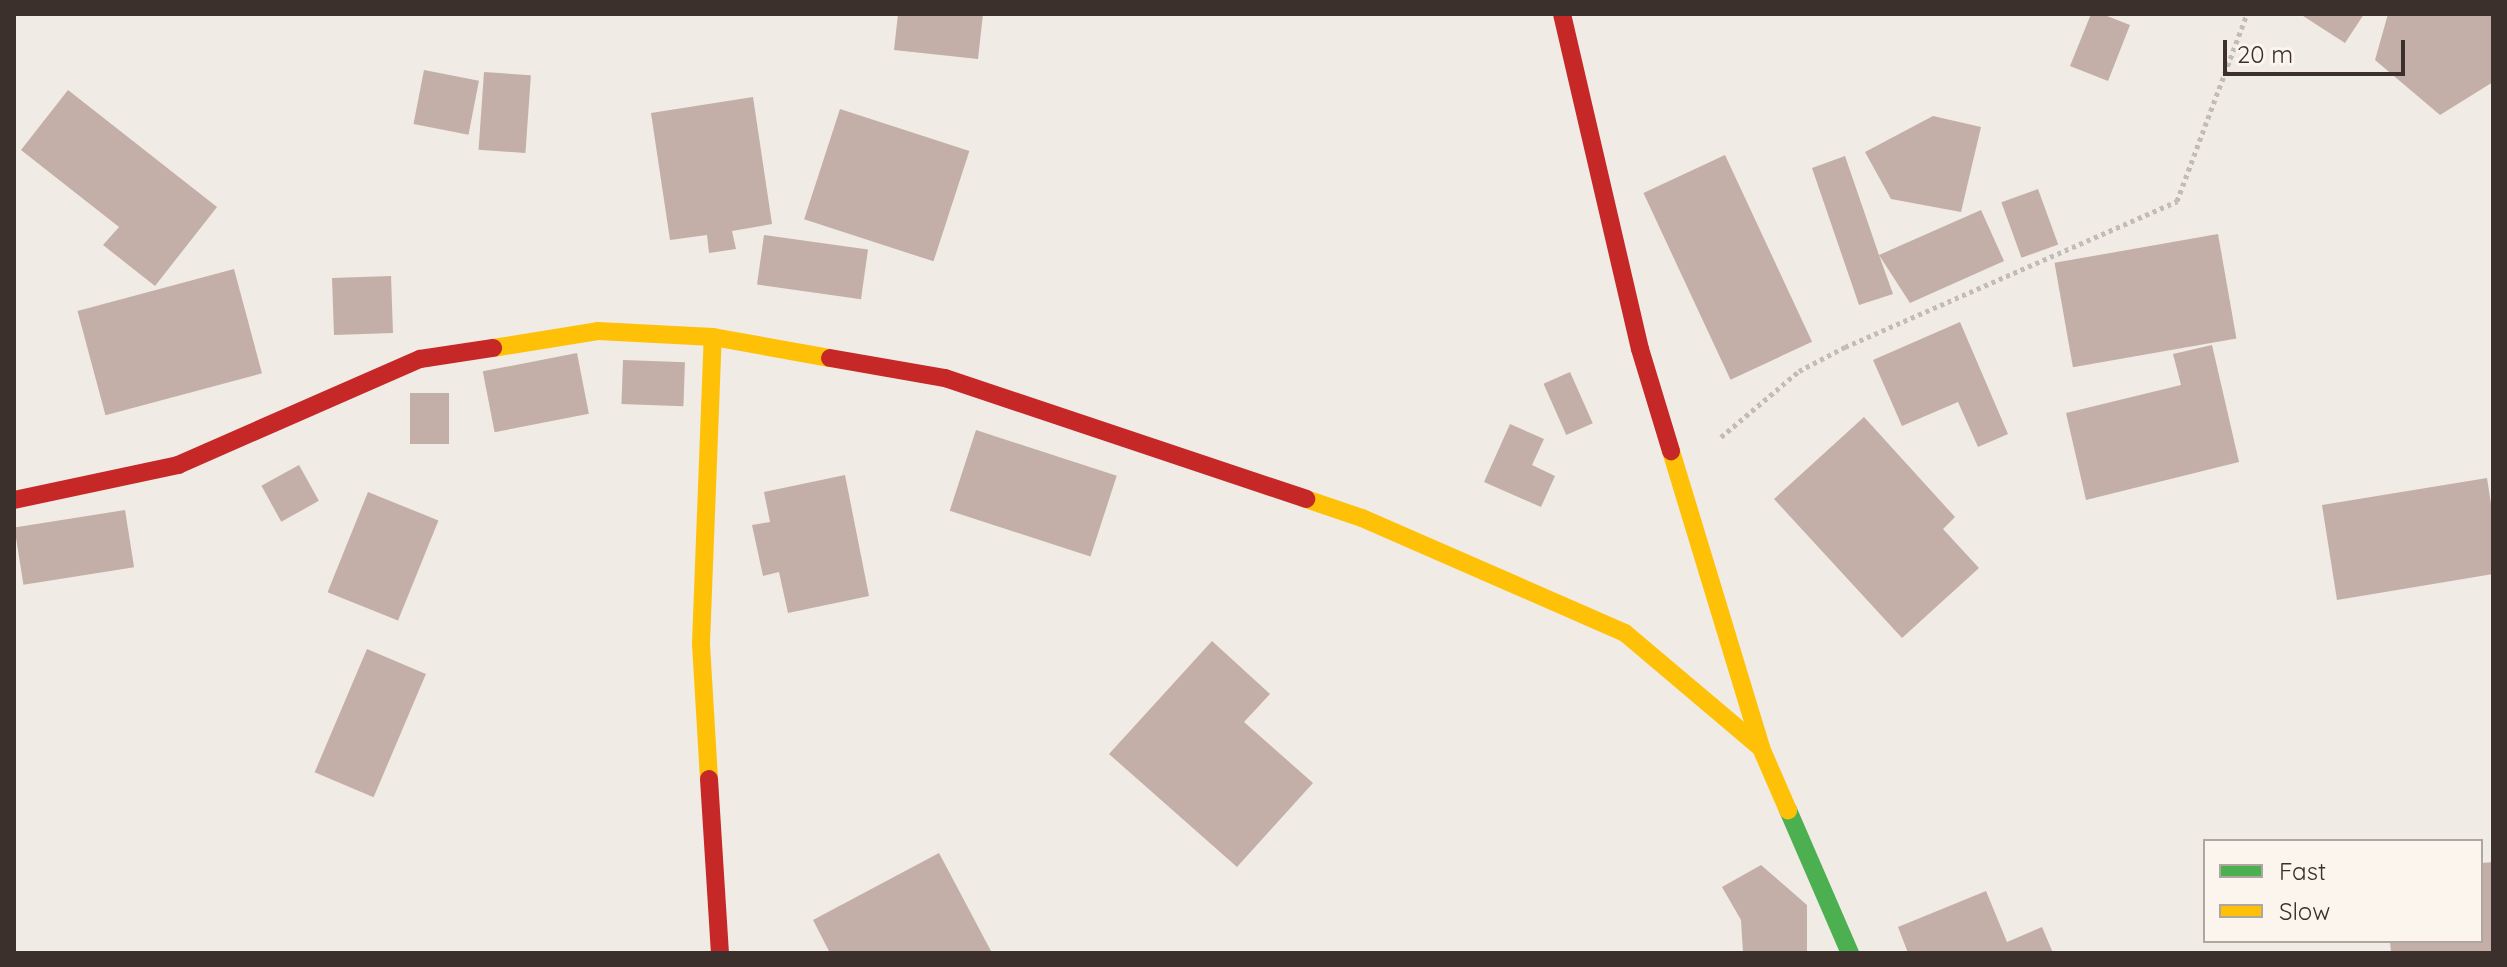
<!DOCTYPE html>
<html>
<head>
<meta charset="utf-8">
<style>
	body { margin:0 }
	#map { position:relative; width:2507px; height:967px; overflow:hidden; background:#f0ebe5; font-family:Quicksand,sans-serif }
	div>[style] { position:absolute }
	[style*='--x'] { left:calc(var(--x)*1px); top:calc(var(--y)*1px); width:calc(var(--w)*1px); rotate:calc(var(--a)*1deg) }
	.building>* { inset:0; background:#c3afa7; transform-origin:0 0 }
	.path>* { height:5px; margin-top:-2.5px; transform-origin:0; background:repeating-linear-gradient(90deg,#c2bbb6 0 4px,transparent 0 8px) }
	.fast>* { height:18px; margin:-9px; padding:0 9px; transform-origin:9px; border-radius:9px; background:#4caf50 }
	.slow>* { height:18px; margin:-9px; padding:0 9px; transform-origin:9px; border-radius:9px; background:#ffc107 }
	.jam>* { height:18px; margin:-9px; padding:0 9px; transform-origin:9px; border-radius:9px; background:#c62828 }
	span { translate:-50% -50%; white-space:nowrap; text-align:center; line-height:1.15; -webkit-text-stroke:6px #fbf5ee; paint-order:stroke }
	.frame { position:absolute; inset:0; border:16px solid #3b302b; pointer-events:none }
	.legend { position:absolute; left:2203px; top:839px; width:280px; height:104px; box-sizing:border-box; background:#fbf5ee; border:2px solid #aea6a0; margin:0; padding:10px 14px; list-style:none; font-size:24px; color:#3b302b }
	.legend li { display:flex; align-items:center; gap:16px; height:40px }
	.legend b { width:40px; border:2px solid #aea6a0 }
	.scale { position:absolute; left:2223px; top:40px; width:182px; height:36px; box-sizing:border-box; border:4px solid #3b302b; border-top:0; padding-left:10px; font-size:24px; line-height:28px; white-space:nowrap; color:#3b302b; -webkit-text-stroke:6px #fbf5ee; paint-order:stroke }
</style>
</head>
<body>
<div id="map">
	<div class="building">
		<div style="clip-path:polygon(898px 14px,983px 14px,978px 59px,894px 50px)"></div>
		<div style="clip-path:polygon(2091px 14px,2102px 14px,2130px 25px,2108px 81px,2070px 66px)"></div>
		<div style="clip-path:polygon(2300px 14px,2364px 14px,2345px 43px)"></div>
		<div style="clip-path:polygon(2388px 14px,2493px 14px,2493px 82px,2440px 115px,2375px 60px)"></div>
		<div style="left:424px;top:70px;width:56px;height:55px;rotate:11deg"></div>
		<div style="left:484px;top:72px;width:47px;height:78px;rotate:4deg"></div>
		<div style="clip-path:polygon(68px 90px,217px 207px,155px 286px,103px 245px,119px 227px,21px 150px)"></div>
		<div style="clip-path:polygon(753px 97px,772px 224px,732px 231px,736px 249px,709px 253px,707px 235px,670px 240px,651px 113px)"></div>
		<div style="left:840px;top:109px;width:136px;height:116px;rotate:18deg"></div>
		<div style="clip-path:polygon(1933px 116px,1981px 127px,1961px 212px,1891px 199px,1865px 152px)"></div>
		<div style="left:1725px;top:155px;width:206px;height:90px;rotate:65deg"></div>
		<div style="clip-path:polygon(1845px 156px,1879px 255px,1981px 210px,2004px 261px,1910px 303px,1879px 255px,1893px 294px,1859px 305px,1812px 168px)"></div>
		<div style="left:2038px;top:189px;width:59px;height:39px;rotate:70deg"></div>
		<div style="left:2218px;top:234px;width:106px;height:166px;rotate:80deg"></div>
		<div style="left:764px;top:235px;width:105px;height:50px;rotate:8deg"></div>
		<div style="left:234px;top:269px;width:108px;height:162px;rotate:75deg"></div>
		<div style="left:391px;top:276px;width:57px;height:59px;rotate:88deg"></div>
		<div style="clip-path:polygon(1960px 322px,2008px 434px,1978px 447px,1958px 402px,1902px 426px,1873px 360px)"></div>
		<div style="clip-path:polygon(2212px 345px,2239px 462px,2086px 500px,2066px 413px,2181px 385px,2173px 354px)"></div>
		<div style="left:577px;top:353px;width:62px;height:96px;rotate:79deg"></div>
		<div style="left:623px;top:360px;width:62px;height:44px;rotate:2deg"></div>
		<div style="left:1570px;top:372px;width:56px;height:29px;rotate:66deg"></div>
		<div style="left:410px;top:393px;width:39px;height:51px"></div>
		<div style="clip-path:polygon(1864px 417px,1955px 517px,1943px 529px,1979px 568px,1902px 638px,1774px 499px)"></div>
		<div style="clip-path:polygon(1510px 424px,1544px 439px,1532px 465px,1555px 476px,1541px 507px,1484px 482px)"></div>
		<div style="left:976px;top:430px;width:148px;height:85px;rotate:18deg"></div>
		<div style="left:299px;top:465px;width:41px;height:43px;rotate:61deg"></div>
		<div style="clip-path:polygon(845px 475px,869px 596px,788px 613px,779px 572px,763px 576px,752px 525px,770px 522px,764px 492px)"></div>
		<div style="clip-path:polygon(2487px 478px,2493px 517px,2493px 574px,2337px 600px,2322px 505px)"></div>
		<div style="left:368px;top:492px;width:76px;height:108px;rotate:22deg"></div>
		<div style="left:125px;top:510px;width:58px;height:112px;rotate:81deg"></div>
		<div style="clip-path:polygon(1212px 641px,1270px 694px,1244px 722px,1313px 783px,1237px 867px,1109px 754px)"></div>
		<div style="left:367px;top:649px;width:64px;height:134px;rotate:23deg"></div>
		<div style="clip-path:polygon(939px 853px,992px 953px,830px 953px,813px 920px)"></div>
		<div style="clip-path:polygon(2493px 862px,2493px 953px,2391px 953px,2390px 941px,2481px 941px,2481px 863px)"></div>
		<div style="clip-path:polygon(1761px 865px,1807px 905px,1807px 953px,1743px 953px,1741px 920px,1722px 887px)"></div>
		<div style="clip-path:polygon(1986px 891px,2007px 942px,2042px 927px,2053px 953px,1908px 953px,1898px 927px)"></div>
	</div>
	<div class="path">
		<div style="--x:1721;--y:437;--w:102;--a:-40.2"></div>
		<div style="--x:1799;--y:371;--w:52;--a:-27.6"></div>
		<div style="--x:1845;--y:347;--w:363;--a:-23.7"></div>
		<div style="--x:2177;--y:201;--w:200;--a:-69.5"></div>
	</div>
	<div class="fast">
		<div style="--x:1788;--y:810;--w:156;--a:66.6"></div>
	</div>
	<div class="slow">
		<div style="--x:493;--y:348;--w:106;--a:-9.2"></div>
		<div style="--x:598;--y:331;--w:115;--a:3"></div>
		<div style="--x:713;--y:337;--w:119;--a:10.2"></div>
		<div style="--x:1671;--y:451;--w:310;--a:73.1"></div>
		<div style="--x:1306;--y:499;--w:59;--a:18.7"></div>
		<div style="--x:1362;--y:518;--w:287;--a:23.6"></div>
		<div style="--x:1625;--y:633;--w:178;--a:40.2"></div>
		<div style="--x:1761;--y:748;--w:68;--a:66.5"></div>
		<div style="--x:709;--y:779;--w:136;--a:-93.4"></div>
		<div style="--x:701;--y:643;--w:306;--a:-87.8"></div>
	</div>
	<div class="jam">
		<div style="--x:1562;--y:14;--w:344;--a:76.9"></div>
		<div style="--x:1640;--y:349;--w:107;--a:73.1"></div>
		<div style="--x:830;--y:358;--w:117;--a:9.9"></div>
		<div style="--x:945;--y:378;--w:381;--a:18.5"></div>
		<div style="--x:14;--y:500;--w:168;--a:-12"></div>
		<div style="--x:178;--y:465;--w:264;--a:-23.7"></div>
		<div style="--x:420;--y:359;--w:74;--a:-8.6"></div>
		<div style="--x:709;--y:779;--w:174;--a:86.4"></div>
	</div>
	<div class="frame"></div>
	<ul class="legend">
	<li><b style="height:10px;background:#4caf50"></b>Fast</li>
	<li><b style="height:10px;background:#ffc107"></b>Slow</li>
	</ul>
	<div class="scale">20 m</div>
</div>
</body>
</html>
